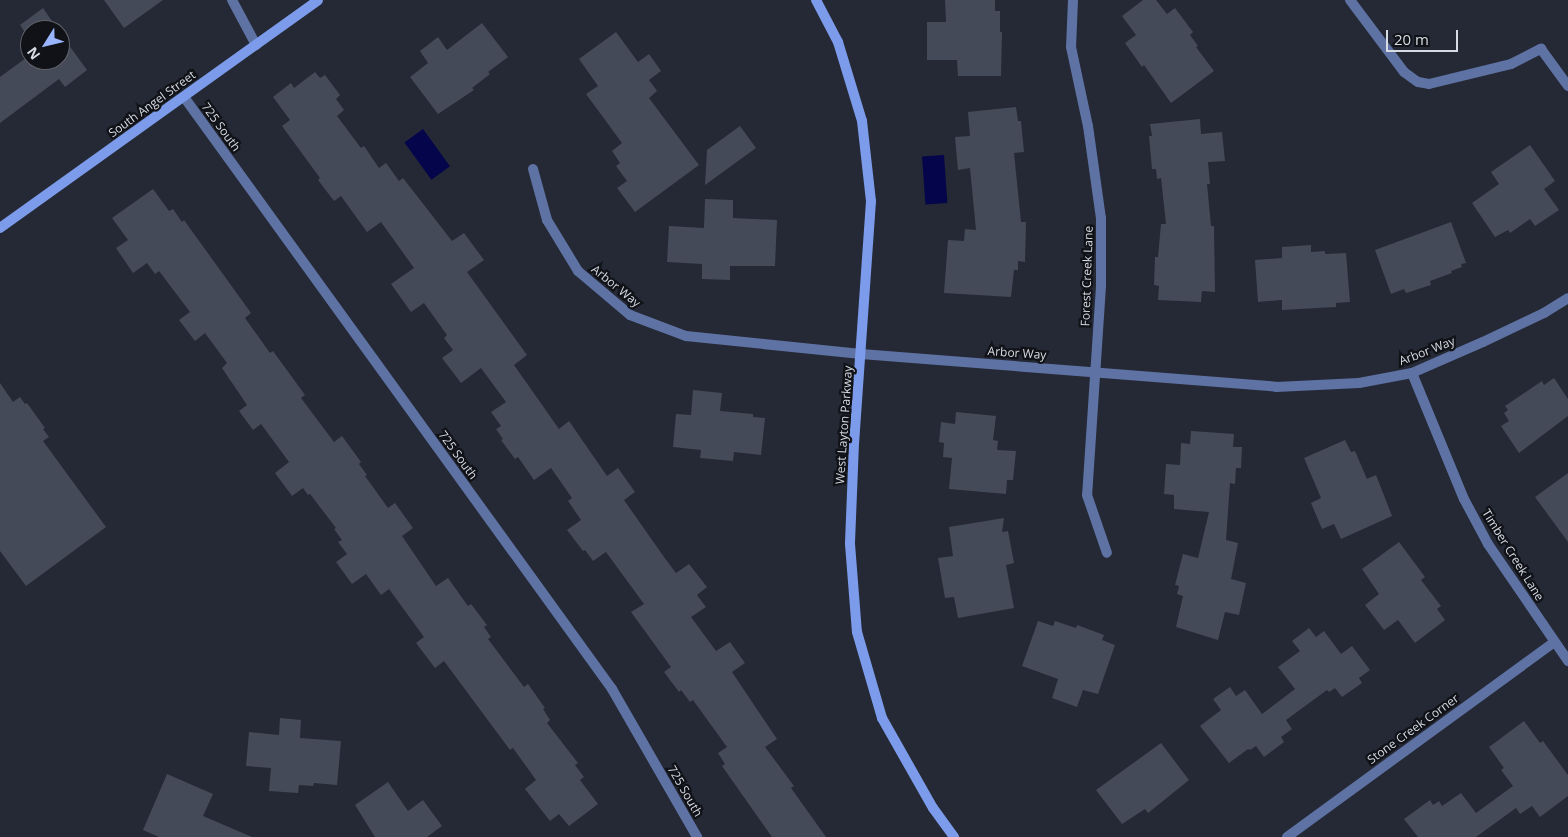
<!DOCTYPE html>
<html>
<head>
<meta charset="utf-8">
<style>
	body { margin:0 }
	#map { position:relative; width:1568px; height:837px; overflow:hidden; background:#242935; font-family:"Open Sans",sans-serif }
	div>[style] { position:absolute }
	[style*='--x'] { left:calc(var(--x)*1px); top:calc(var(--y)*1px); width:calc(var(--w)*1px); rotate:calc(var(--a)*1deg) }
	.water>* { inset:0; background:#04054b; transform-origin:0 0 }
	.building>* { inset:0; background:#454a58 }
	.service>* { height:10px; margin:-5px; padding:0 5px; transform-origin:5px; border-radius:5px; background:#5f72a4 }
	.minor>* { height:10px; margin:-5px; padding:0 5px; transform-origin:5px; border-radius:5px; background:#5f72a4 }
	.secondary>* { height:10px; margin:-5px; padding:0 5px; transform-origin:5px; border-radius:5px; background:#7d9beb }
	span { translate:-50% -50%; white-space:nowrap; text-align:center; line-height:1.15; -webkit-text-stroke:4.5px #101217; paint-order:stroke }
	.street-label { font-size:12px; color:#d7dbe3 }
	.north { position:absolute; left:20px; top:20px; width:50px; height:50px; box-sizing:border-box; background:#101217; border:1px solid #606269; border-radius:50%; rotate:234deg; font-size:14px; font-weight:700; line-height:20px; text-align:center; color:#d7dbe3 }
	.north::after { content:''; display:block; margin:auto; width:18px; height:22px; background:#99b5fd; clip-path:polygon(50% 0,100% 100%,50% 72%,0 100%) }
	.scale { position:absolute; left:1386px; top:30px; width:72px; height:22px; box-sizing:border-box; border:2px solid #d7dbe3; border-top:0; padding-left:6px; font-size:15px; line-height:18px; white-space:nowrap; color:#d7dbe3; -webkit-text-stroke:4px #101217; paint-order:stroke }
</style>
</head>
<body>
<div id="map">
	<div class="water">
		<div style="left:423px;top:129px;width:46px;height:23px;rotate:54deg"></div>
		<div style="left:944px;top:155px;width:48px;height:22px;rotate:86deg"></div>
	</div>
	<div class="building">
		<div style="clip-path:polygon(104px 0,163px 0,124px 28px)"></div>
		<div style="clip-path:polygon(945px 0,995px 0,995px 11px,1000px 11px,1000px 32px,1002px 32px,1001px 76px,958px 76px,957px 60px,927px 60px,927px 22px,946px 22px)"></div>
		<div style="clip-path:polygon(1143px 0,1156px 0,1167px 14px,1175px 8px,1193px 32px,1190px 35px,1198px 46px,1196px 47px,1214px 71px,1171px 103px,1144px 65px,1142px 67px,1125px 43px,1136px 35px,1122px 16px)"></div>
		<div style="clip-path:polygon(43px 8px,58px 30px,30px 30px,30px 40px,20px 25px)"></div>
		<div style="clip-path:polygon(482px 23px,508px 57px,488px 72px,490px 74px,472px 88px,474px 90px,438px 114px,410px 77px,428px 63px,420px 51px,438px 37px,447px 50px)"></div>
		<div style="clip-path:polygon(616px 32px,638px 62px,649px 54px,661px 71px,649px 80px,657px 91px,649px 98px,699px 165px,635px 212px,617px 188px,627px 181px,616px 166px,620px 163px,612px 151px,622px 143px,586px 94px,598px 86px,579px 59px)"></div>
		<div style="clip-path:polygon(60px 33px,87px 70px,65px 87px,59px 79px,0 123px,0 77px,30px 55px,30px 60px,60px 60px)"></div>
		<div style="clip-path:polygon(315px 72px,320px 78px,325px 75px,340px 95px,336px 99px,344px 110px,337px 116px,361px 148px,364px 146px,379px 168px,386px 163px,399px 181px,403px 178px,452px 241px,464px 233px,484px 260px,467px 272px,527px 355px,514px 365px,559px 429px,569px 421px,607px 476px,618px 468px,635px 492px,624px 500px,664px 557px,676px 573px,689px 564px,707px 587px,697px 595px,706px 607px,691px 617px,716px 651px,730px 642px,745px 663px,732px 672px,777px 739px,765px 747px,794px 786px,791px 788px,826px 837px,772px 837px,722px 766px,725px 764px,718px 753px,727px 747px,693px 700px,690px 702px,681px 690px,679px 692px,664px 672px,671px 667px,631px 612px,644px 604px,606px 552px,593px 561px,585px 550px,583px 551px,567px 530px,581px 520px,568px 501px,572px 498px,551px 468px,534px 480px,518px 457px,515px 459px,501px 440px,503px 439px,496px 429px,501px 426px,491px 412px,506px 402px,481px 368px,461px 383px,442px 358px,453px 350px,444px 338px,447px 335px,424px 303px,411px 312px,391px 284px,414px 268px,381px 222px,367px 232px,341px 196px,334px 201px,318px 180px,320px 178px,282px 126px,290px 120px,273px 97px,291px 83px,294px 88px)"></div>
		<div style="clip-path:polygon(1016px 107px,1018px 121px,1021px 121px,1024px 152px,1014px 153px,1021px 222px,1026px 222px,1025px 262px,1018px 261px,1018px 270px,1014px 270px,1011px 297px,944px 293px,948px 240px,964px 241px,965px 229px,976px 230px,970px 168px,958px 170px,955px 137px,970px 136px,968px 112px)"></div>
		<div style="clip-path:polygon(1200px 119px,1201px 134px,1222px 132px,1225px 161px,1208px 162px,1210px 184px,1207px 184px,1211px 226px,1214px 226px,1215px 292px,1202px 291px,1201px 302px,1158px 300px,1159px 286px,1154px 285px,1155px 257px,1158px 257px,1161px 224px,1166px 224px,1161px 178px,1157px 179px,1156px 169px,1152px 169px,1149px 136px,1152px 136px,1150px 124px)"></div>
		<div style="clip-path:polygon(740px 126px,756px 148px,705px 185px,707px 150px)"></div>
		<div style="clip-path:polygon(1530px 145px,1555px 181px,1544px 189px,1559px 210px,1535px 226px,1530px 219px,1510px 233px,1508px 230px,1495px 237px,1472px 203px,1499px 184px,1491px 172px)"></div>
		<div style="clip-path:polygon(153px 189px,169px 211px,173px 209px,182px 222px,184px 220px,251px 313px,245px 318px,270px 353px,273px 351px,305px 395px,301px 398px,334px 442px,342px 436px,361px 462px,359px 464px,367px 475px,365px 476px,388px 508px,395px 503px,413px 528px,402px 536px,436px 586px,448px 578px,468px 606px,471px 604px,487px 625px,484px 627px,491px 637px,488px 639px,524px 687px,528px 684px,545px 708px,543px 709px,550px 720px,547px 723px,578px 763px,575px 765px,584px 777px,580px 780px,598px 804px,569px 826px,559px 814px,550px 821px,525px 789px,536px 780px,513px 748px,510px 750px,444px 661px,435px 668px,416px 643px,424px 637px,389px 589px,381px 595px,366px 574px,352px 584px,336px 562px,347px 554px,338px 542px,342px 540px,334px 529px,336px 528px,310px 494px,308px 495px,303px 488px,292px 496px,275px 473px,289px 462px,261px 424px,253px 430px,239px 411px,247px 405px,222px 368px,227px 363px,205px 333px,195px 341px,179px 320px,190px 312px,159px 271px,155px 274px,147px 263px,133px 273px,116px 248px,128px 240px,112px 218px)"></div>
		<div style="clip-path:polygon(705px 199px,733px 200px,733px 218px,777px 220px,775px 266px,730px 266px,730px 280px,702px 279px,702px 264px,667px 262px,669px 226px,704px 228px)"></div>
		<div style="clip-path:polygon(1451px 222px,1466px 263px,1461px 264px,1462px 267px,1451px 271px,1452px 273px,1430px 281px,1431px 285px,1406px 293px,1404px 289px,1391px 294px,1375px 250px)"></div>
		<div style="clip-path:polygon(1311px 245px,1311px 252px,1325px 251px,1325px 254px,1346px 253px,1350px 302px,1336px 303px,1336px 307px,1282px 310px,1282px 300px,1258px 302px,1255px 260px,1282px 258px,1282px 247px)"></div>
		<div style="clip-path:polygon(1554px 378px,1568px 399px,1568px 416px,1519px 453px,1501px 426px,1509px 421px,1504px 413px,1508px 410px,1505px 406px,1542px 381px,1544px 385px)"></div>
		<div style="clip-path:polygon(0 383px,13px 402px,20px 397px,25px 404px,27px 403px,45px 428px,43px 429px,49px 437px,43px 441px,106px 527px,26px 586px,0 551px)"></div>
		<div style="clip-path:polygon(693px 390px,722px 393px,720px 411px,753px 414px,753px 417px,765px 418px,761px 455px,734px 452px,733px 461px,700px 458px,701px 450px,673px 447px,676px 414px,691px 415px)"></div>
		<div style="clip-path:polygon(956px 412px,996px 416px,993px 440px,998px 441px,997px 450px,1016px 451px,1013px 480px,1007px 480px,1006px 494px,949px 489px,952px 458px,943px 457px,944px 443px,939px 442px,941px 422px,955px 424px)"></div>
		<div style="clip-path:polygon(1191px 431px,1234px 434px,1233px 447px,1242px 447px,1241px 468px,1236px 468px,1235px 484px,1230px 483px,1226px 540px,1238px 543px,1231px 579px,1246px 583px,1239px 615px,1225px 612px,1218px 640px,1176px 627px,1183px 596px,1177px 594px,1179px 586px,1175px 585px,1183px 554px,1198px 558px,1209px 512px,1174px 509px,1174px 495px,1164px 494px,1166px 464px,1180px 465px,1181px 443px,1190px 444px)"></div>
		<div style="clip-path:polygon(1345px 440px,1351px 452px,1355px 451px,1367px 479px,1376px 475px,1392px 516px,1341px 539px,1334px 524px,1322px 529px,1311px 503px,1321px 498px,1304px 458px)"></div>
		<div style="clip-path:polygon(1568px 473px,1568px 542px,1535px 497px)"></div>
		<div style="clip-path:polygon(1004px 518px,1002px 532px,1008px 531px,1014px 563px,1006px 565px,1014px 608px,958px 618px,954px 597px,945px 598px,938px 558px,953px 556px,949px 527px)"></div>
		<div style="clip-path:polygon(1399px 542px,1425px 577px,1421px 580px,1441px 606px,1437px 609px,1445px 620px,1415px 643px,1398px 620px,1384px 630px,1365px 605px,1379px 594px,1362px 569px)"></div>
		<div style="clip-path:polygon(1038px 621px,1053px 626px,1055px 621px,1076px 628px,1077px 625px,1104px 635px,1102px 640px,1115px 645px,1098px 694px,1083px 690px,1077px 707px,1052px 698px,1058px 679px,1022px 666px)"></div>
		<div style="clip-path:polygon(1309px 628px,1316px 637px,1324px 631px,1341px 654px,1352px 646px,1370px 670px,1359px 678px,1362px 683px,1342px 697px,1335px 688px,1329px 692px,1327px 690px,1286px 720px,1292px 729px,1281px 737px,1284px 742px,1264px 757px,1256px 746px,1250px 750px,1248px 749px,1229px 763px,1200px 726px,1221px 710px,1213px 699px,1230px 687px,1236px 696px,1245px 690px,1262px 714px,1295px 689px,1278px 667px,1300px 651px,1292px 641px)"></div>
		<div style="clip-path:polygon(280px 718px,301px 720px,300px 738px,341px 741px,337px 785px,314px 783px,313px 786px,299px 785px,298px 793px,269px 791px,271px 768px,246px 766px,249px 732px,279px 735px)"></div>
		<div style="clip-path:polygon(1524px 721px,1540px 743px,1543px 741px,1568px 775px,1568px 796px,1540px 817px,1532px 806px,1520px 814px,1516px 808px,1476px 837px,1418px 837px,1404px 819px,1430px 800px,1433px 805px,1439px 801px,1442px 806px,1461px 793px,1476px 813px,1513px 786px,1501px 770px,1504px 768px,1489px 747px)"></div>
		<div style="clip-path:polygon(1161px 743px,1189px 780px,1148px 813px,1145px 809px,1122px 824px,1096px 790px)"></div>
		<div style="clip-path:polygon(167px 774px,213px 794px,203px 816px,252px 837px,159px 837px,143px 830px)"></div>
		<div style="clip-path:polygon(388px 782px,408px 811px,423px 800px,442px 826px,427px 837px,375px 837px,355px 805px)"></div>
	</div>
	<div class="service">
		<div style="--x:232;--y:0;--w:51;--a:61.9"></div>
		<div style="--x:1350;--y:0;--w:90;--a:53.1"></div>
		<div style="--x:1404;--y:72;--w:17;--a:36"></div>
		<div style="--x:1418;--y:82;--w:11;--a:10"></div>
		<div style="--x:1429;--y:84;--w:84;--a:-13.7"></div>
		<div style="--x:1511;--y:64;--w:34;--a:-27"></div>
	</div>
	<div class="minor">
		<div style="--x:1073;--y:0;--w:47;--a:92.4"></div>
		<div style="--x:1071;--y:47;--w:81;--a:77.9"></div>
		<div style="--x:1088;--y:126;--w:93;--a:82"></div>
		<div style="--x:1101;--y:218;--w:68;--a:90"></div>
		<div style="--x:1101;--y:286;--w:209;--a:93.8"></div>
		<div style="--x:1087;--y:495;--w:61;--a:71"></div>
		<div style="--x:1541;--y:49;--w:46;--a:53.9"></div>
		<div style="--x:184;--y:97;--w:731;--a:54.13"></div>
		<div style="--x:612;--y:689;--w:171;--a:60.1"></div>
		<div style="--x:533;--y:169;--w:53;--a:74.6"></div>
		<div style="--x:547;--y:220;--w:60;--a:58.7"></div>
		<div style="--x:578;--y:271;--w:68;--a:40.2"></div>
		<div style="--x:630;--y:315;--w:60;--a:20.6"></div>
		<div style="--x:686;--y:336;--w:176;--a:5.9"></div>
		<div style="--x:861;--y:354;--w:416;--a:4.5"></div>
		<div style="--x:1276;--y:387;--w:83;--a:-2.8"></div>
		<div style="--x:1359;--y:383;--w:54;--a:-10.7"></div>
		<div style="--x:1412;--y:373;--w:77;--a:-23.6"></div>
		<div style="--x:1483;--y:342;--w:68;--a:-25.4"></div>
		<div style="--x:1544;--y:313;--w:28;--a:-32"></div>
		<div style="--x:1412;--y:373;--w:136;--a:67.6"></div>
		<div style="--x:1464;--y:499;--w:51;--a:61.9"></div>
		<div style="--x:1488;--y:544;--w:142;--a:55.6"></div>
		<div style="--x:1287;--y:837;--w:331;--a:-36.1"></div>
	</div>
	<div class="secondary">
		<div style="--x:816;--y:0;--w:47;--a:62.4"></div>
		<div style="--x:838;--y:42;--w:83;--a:73.1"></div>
		<div style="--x:862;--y:121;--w:81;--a:83.6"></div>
		<div style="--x:871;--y:201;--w:243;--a:94"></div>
		<div style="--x:854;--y:443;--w:101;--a:92.3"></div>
		<div style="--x:850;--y:544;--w:88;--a:85.5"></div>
		<div style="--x:857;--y:632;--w:90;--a:73.8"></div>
		<div style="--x:882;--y:718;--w:103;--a:60.5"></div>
		<div style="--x:933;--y:808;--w:36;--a:54"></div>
		<div style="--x:0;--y:228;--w:391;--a:-35.6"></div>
	</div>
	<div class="street-label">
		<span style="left:152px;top:104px;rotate:-36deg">South Angel Street</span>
		<span style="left:221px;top:127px;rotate:54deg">725 South</span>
		<span style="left:1087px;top:276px;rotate:-88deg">Forest Creek Lane</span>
		<span style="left:616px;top:286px;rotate:39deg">Arbor Way</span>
		<span style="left:1427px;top:351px;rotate:-21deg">Arbor Way</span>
		<span style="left:1017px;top:353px;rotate:4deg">Arbor Way</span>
		<span style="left:844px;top:425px;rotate:-86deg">West Layton Parkway</span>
		<span style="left:458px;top:455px;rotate:54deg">725 South</span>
		<span style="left:1513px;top:555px;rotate:58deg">Timber Creek Lane</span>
		<span style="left:1413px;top:729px;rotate:-36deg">Stone Creek Corner</span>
		<span style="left:685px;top:791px;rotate:60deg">725 South</span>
	</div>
	<div class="north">N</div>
	<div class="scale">20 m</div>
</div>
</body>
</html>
